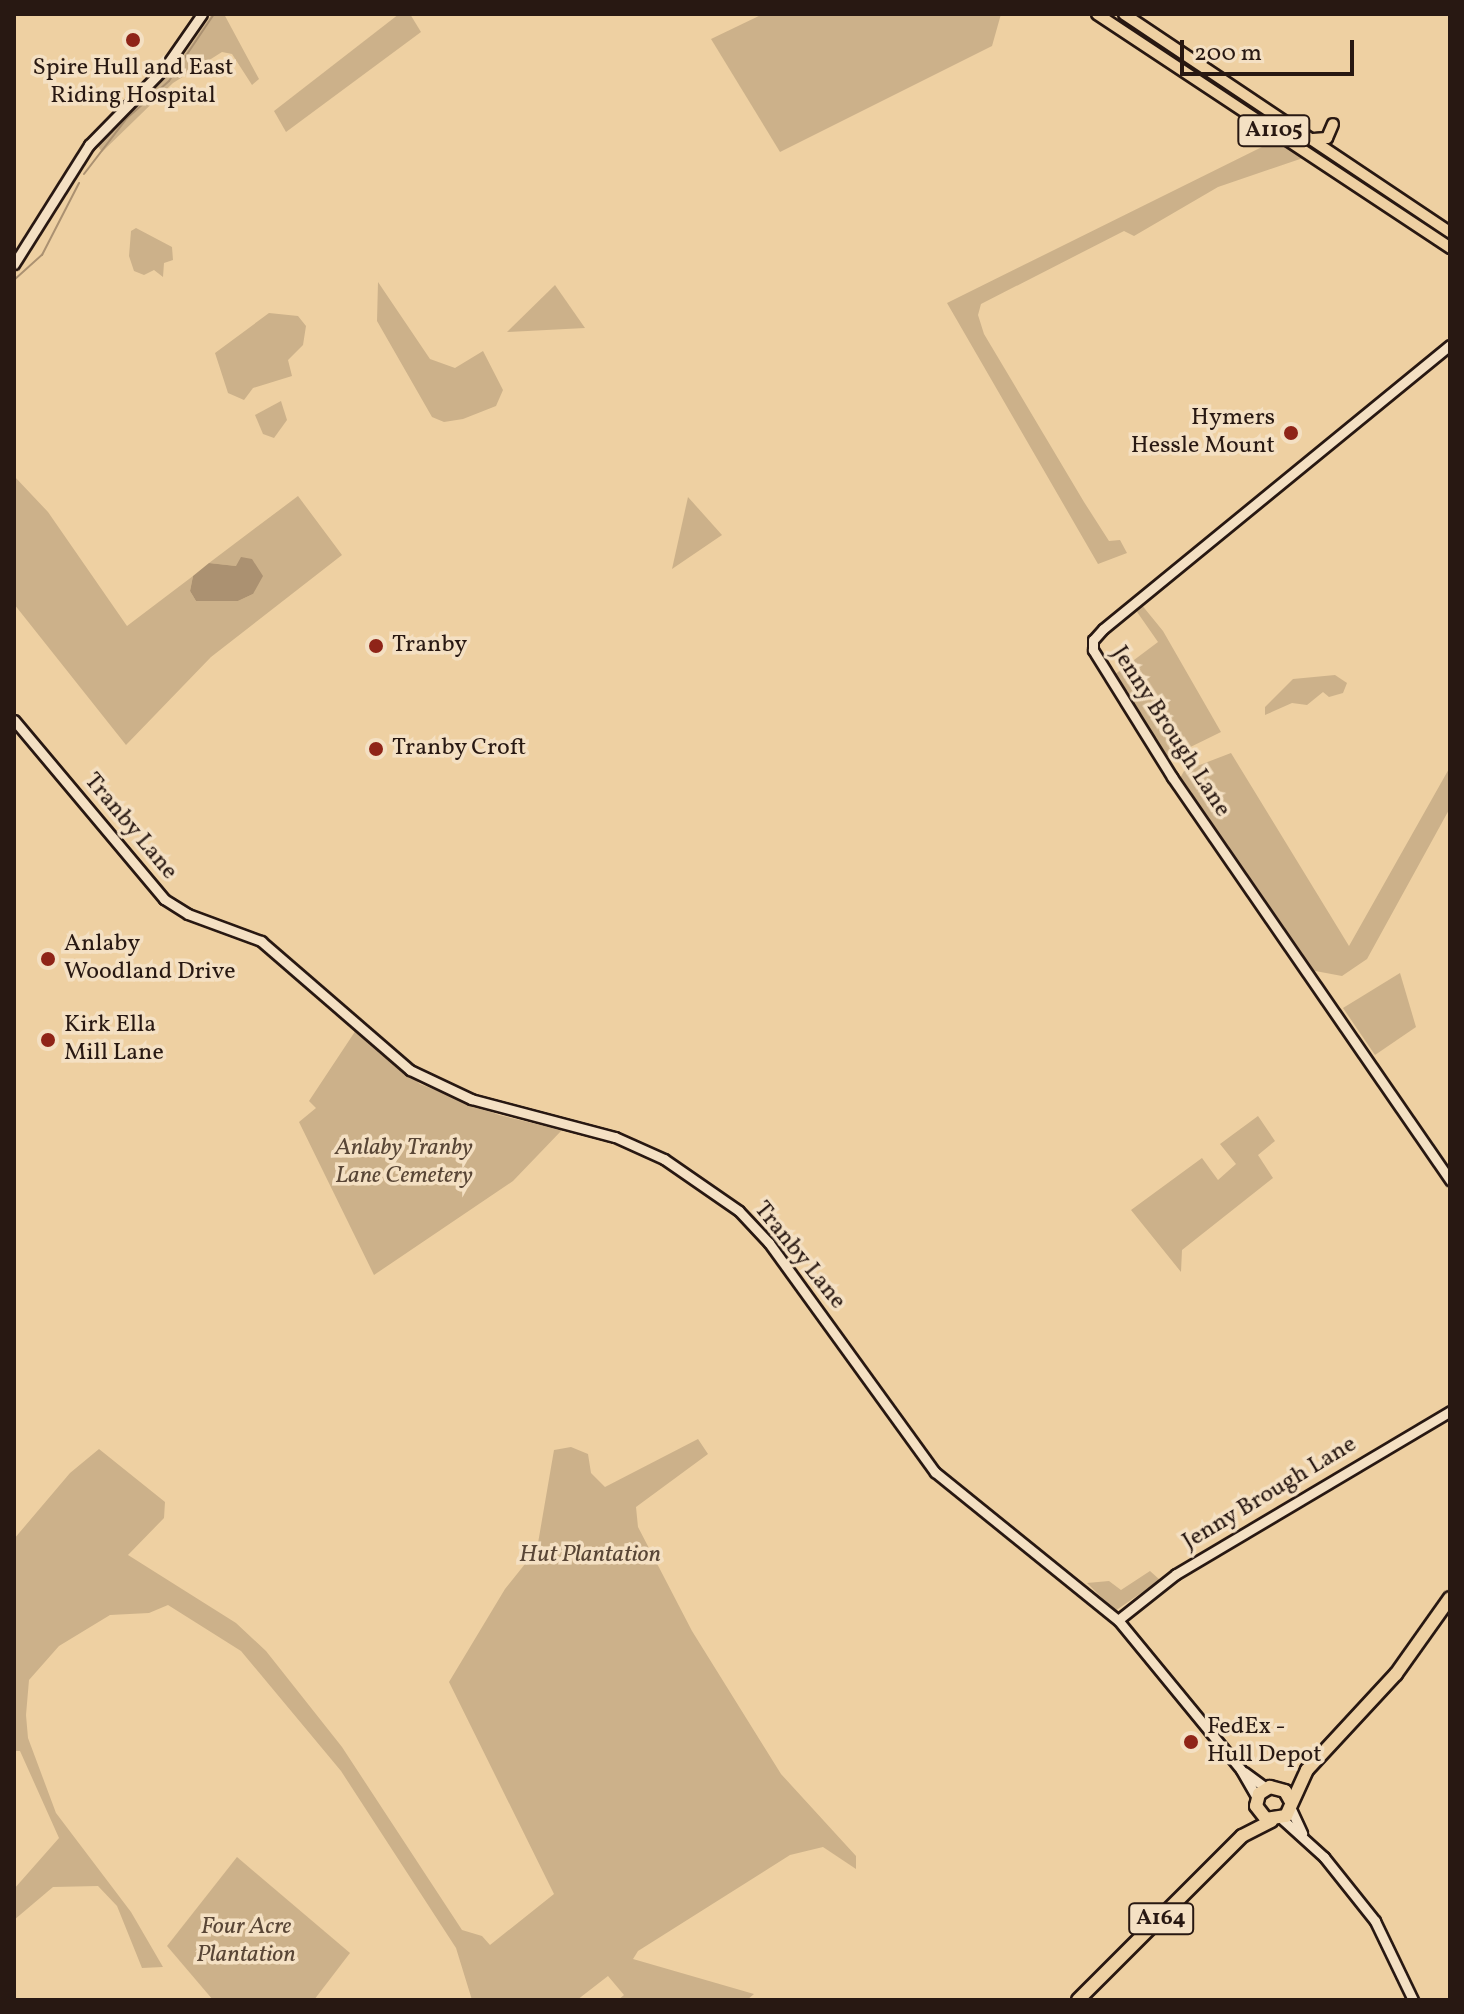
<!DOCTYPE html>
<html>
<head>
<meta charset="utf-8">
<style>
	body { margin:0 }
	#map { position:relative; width:1464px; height:2014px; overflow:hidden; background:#eed0a2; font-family:Vollkorn,serif }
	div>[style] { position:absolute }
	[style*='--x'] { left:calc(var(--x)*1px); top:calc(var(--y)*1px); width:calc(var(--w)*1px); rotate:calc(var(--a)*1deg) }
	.green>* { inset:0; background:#ccb18a }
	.water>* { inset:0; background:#ab9171 }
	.stream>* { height:2px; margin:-1px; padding:0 1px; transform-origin:1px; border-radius:1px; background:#ab9171 }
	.roads { filter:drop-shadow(2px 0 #281812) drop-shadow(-2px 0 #281812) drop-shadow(0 2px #281812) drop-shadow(0 -2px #281812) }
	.secondary>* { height:9px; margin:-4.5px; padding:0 4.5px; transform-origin:4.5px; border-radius:4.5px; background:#f4e0c3 }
	.primary>* { height:10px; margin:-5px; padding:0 5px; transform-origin:5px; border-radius:5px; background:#eed0a2 }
	.highway>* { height:12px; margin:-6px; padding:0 6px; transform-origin:6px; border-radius:6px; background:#eed0a2 }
	.dots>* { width:22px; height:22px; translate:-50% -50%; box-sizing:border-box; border:4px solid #f4e0c3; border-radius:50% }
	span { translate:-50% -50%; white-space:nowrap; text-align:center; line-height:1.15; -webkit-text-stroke:7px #f4e0c3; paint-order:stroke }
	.shield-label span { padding:2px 6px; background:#f4e0c3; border:2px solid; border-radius:6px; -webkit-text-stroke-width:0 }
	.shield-label { font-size:22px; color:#281812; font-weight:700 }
	.poi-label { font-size:24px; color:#281812 }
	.right { translate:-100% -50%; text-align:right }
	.left { translate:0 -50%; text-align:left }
	.street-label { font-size:24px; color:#281812 }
	.park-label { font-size:24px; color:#594636; font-style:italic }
	.frame { position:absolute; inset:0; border:16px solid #281812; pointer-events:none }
	.scale { position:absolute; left:1180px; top:40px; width:174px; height:36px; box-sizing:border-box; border:4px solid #281812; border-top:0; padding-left:10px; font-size:24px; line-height:28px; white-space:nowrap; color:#281812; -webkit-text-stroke:6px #f4e0c3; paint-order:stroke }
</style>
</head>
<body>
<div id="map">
	<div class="green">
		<div style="clip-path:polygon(212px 14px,224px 14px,259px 79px,252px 85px,232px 54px,222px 52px,173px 83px,102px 152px,97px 145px,172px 72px)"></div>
		<div style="clip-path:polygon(399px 14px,410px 14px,421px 32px,286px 132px,274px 111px)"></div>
		<div style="clip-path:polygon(763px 14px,1001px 14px,992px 46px,780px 152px,711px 39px)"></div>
		<div style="clip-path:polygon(1278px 139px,1303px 158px,1218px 187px,1134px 236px,1124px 231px,981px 304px,978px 315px,984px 334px,1084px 502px,1109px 541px,1120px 540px,1127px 553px,1098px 564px,947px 303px)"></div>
		<div style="clip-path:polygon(136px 228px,172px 247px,173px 260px,164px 263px,163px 277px,154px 270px,144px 275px,134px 271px,129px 256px,131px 231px)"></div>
		<div style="clip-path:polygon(378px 282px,430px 359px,455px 368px,483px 351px,503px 390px,496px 406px,463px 419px,444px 422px,432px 417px,377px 321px)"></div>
		<div style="clip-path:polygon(555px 285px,585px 328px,507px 332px)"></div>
		<div style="clip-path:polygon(269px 313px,298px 316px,306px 326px,303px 345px,288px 360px,292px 376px,253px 388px,244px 400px,228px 393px,215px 353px)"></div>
		<div style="clip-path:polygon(281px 401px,287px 420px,274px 438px,263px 434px,255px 415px)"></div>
		<div style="clip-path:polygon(14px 476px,48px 512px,127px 626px,193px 576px,190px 591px,196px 601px,238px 601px,253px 594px,236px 566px,209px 563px,298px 496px,342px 555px,211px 657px,126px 745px,14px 604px)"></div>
		<div style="clip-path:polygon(688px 497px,722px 535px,672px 569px)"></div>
		<div style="clip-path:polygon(1141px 604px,1163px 631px,1221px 732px,1164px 760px,1110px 678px,1158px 642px,1135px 609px)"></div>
		<div style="clip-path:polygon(1335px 675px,1347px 683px,1343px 693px,1329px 697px,1323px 692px,1307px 705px,1292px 703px,1265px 715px,1265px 707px,1293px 679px)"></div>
		<div style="clip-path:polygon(1231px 753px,1349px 946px,1450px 767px,1450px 808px,1367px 959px,1342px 976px,1310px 970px,1179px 780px,1184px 771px)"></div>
		<div style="clip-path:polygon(1400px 973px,1416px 1027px,1375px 1055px,1343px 1008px)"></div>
		<div style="clip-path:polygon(356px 1030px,420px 1084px,499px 1115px,562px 1130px,513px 1181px,374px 1275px,299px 1122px,316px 1108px,309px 1101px)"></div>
		<div style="clip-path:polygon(1258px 1116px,1275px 1141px,1258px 1155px,1273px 1178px,1182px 1250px,1181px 1272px,1131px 1210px,1202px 1158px,1218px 1180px,1236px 1164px,1220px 1144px)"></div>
		<div style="clip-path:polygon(698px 1439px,708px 1454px,636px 1507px,638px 1527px,692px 1631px,781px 1774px,856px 1856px,856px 1869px,823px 1847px,790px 1855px,638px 1951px,633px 1959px,754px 1994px,747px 2000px,618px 2000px,624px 1995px,608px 1976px,577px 2000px,472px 2000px,456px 1948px,341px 1771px,241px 1651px,168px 1605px,149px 1613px,110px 1615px,59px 1646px,29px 1680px,26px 1715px,28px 1738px,56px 1813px,131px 1912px,163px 1967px,142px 1968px,117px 1906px,98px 1886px,53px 1887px,14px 1920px,14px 1889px,59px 1838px,20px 1751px,14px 1751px,14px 1539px,70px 1473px,99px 1449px,165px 1502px,164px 1518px,128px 1555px,236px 1623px,266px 1651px,342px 1747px,462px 1930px,482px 1936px,490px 1945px,554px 1894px,449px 1682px,505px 1589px,537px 1549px,554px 1450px,571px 1447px,588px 1454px,591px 1473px,605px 1487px)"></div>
		<div style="clip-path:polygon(1150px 1571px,1160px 1580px,1115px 1611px,1087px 1583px,1109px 1581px,1121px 1590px)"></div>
		<div style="clip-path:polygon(237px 1857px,350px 1953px,314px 2000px,213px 2000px,167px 1946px)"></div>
	</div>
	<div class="water">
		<div style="clip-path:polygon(241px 557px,252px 559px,263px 576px,253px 594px,238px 601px,196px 601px,190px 591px,193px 576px,209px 563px,236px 566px)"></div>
	</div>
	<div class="stream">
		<div style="--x:84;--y:174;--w:71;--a:-52.5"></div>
		<div style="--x:127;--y:118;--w:56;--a:-41.4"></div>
		<div style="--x:169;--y:81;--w:81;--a:-56.1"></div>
		<div style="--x:14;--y:280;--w:38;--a:-42"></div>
		<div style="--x:42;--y:255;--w:81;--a:-62.8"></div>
	</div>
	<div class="roads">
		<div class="secondary">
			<div style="--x:14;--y:264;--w:141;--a:-57.8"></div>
			<div style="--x:89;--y:145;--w:110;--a:-45.7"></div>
			<div style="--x:166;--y:66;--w:63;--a:-55.3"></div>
			<div style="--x:1450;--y:345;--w:448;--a:140.7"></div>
			<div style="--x:1103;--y:629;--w:15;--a:132"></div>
			<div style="--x:1093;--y:640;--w:10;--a:90"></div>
			<div style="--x:1093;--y:650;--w:150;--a:58.1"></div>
			<div style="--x:1172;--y:777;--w:490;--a:55.4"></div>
			<div style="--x:14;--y:720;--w:234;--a:50"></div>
			<div style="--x:164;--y:899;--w:28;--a:32"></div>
			<div style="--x:188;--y:914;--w:78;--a:20.3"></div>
			<div style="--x:261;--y:941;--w:197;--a:40.9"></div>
			<div style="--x:410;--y:1070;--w:68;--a:25.4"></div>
			<div style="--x:471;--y:1099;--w:149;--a:14.8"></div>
			<div style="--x:615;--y:1137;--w:54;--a:24.2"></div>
			<div style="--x:664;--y:1159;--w:91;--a:34.7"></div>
			<div style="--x:739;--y:1211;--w:44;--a:46.8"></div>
			<div style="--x:769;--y:1243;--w:283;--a:54.1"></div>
			<div style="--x:935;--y:1472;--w:235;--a:39"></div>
			<div style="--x:1118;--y:1620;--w:194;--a:50.6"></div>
			<div style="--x:1241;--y:1770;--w:32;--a:60"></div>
			<div style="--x:1118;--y:1620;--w:74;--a:-38.4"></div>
			<div style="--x:1176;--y:1574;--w:319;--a:-30.7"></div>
			<div style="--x:1244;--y:1772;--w:27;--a:36"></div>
			<div style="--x:1290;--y:1807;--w:29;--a:65"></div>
			<div style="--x:1282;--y:1819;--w:57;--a:42.1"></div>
			<div style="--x:1324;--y:1857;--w:82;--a:51.4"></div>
			<div style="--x:1375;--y:1921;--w:88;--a:64.3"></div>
		</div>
		<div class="primary">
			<div style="--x:1097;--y:14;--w:424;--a:33.5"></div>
			<div style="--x:1124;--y:14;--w:392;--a:33.8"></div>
			<div style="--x:1313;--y:139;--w:14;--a:-4"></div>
			<div style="--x:1327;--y:138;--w:15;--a:-67"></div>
		</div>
		<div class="highway">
			<div style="--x:1290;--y:1800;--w:10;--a:-119"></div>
			<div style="--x:1285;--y:1791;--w:16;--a:-165"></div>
			<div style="--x:1270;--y:1787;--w:13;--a:148"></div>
			<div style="--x:1259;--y:1794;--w:12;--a:104"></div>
			<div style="--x:1256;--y:1806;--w:16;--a:52"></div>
			<div style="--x:1266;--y:1819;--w:20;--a:-9"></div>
			<div style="--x:1286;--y:1816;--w:51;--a:-65.5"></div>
			<div style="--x:1307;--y:1770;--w:131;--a:-47.2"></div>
			<div style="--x:1396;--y:1674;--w:93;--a:-54.6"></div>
			<div style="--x:1078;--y:2000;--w:232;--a:-45"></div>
			<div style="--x:1242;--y:1836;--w:33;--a:-27"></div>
		</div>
	</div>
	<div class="dots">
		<div style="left:133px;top:40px;background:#8f2418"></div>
		<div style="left:1291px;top:433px;background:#8f2418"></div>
		<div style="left:376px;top:646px;background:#8f2418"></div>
		<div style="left:376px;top:749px;background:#8f2418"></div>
		<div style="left:48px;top:959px;background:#8f2418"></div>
		<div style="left:48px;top:1040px;background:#8f2418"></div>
		<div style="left:1191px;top:1742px;background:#8f2418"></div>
	</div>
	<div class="shield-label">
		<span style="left:1274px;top:131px">A1105</span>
		<span style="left:1161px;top:1919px">A164</span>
	</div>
	<div class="poi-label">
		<span style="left:133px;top:83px">Spire Hull and East<br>Riding Hospital</span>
		<span class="right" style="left:1275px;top:433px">Hymers<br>Hessle Mount</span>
		<span class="left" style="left:392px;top:646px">Tranby</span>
		<span class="left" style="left:392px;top:749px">Tranby Croft</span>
		<span class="left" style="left:64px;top:959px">Anlaby<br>Woodland Drive</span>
		<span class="left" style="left:64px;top:1040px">Kirk Ella<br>Mill Lane</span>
		<span class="left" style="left:1207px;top:1742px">FedEx -<br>Hull Depot</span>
	</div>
	<div class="street-label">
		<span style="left:1170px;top:732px;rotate:57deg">Jenny Brough Lane</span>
		<span style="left:130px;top:827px;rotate:50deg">Tranby Lane</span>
		<span style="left:799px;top:1256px;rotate:51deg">Tranby Lane</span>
		<span style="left:1270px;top:1494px;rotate:-31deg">Jenny Brough Lane</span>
	</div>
	<div class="park-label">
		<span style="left:404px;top:1163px">Anlaby Tranby<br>Lane Cemetery</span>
		<span style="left:590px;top:1556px">Hut Plantation</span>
		<span style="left:246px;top:1942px">Four Acre<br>Plantation</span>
	</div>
	<div class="frame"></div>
	<div class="scale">200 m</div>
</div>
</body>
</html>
